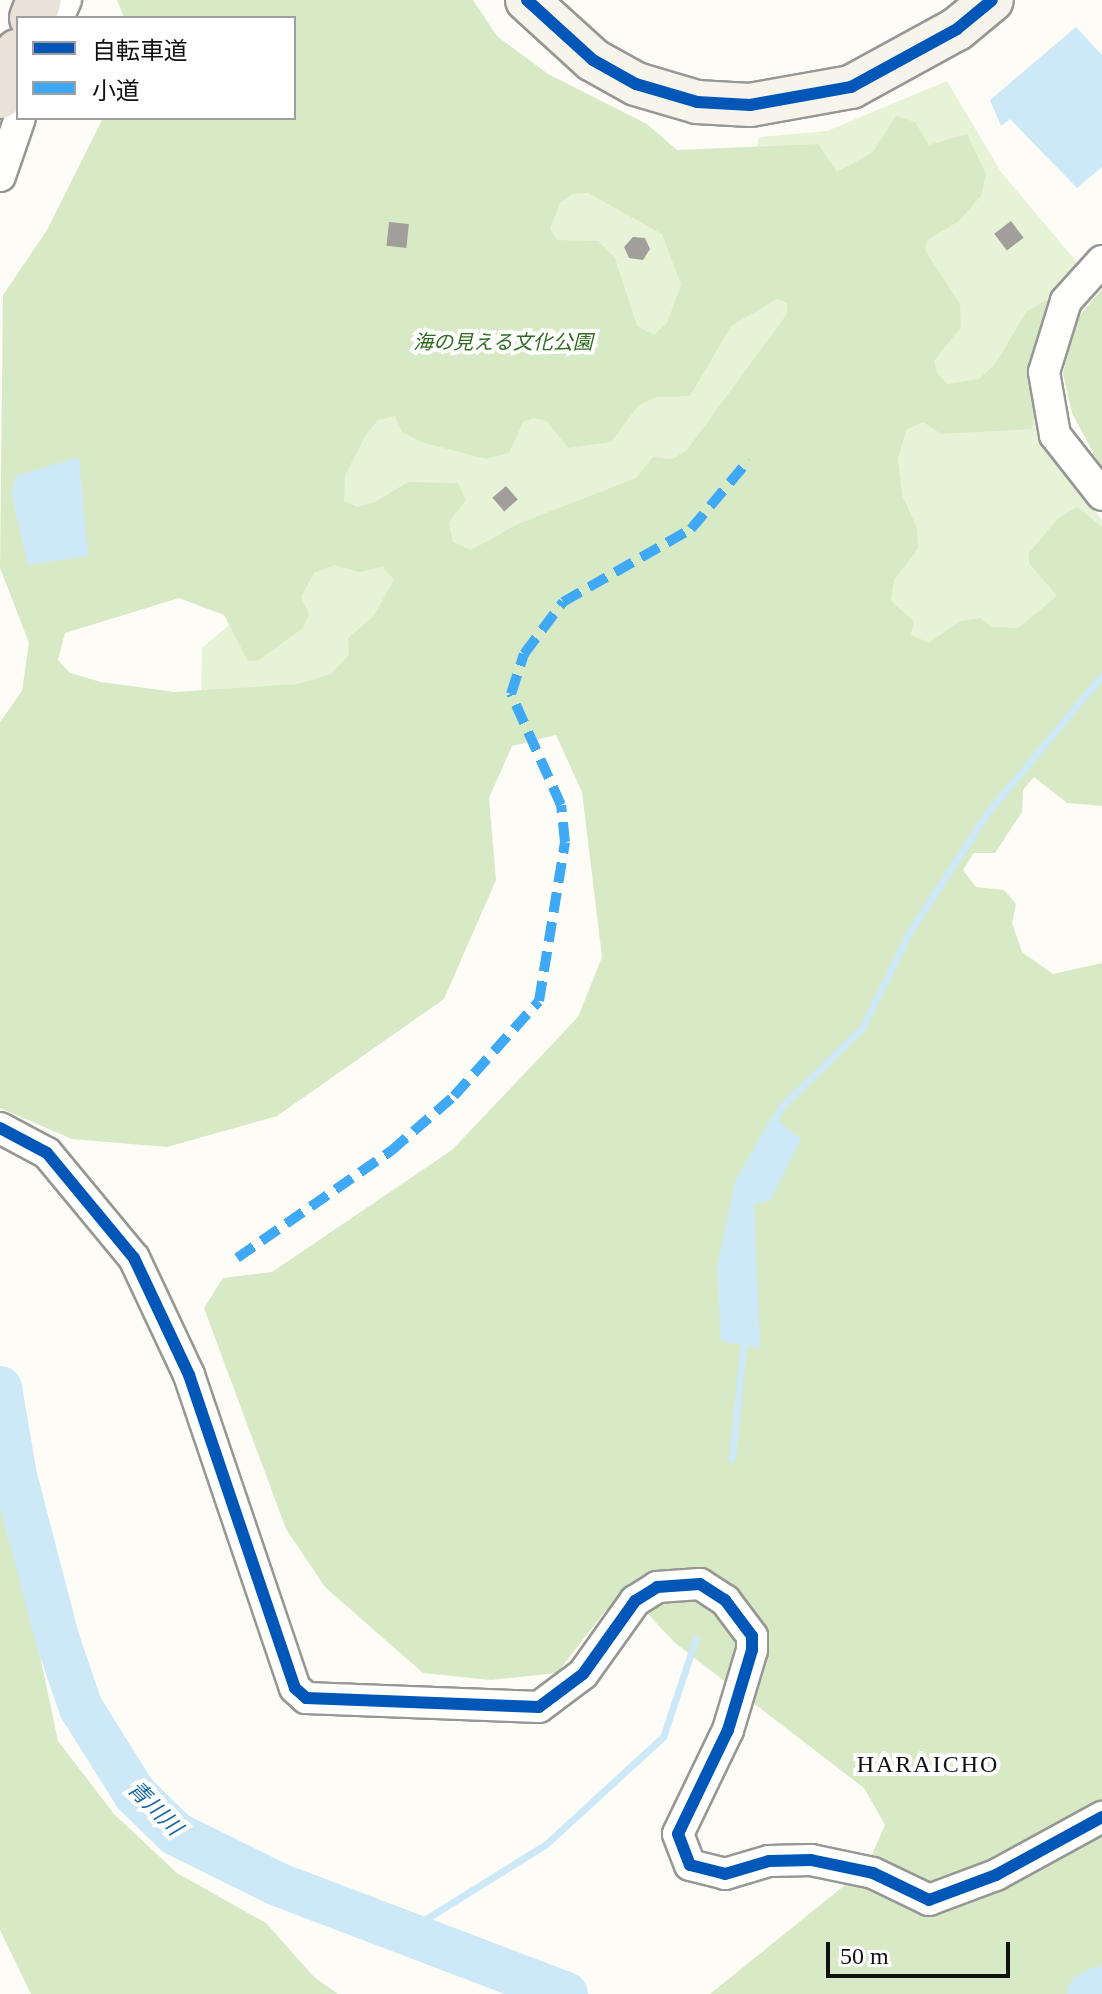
<!DOCTYPE html>
<html>
<head>
<meta charset="utf-8">
<style>
	body { margin:0 }
	#map { position:relative; width:1102px; height:1994px; overflow:hidden; background:#fdfcf7; font-family:"Times New Roman","Noto Sans JP",serif }
	div>[style] { position:absolute }
	[style*='--x'] { left:calc(var(--x)*1px); top:calc(var(--y)*1px); width:calc(var(--w)*1px); rotate:calc(var(--a)*1deg) }
	.green>* { inset:0; background:#e7f3d7 }
	.forest>* { inset:0; background:#d8eac5 }
	.water>* { inset:0; background:#cde8f7 }
	.stream>* { height:7px; margin:-3.5px; padding:0 3.5px; transform-origin:3.5px; border-radius:3.5px; background:#cde8f7 }
	.river>* { height:44px; margin:-22px; padding:0 22px; transform-origin:22px; border-radius:22px; background:#cde8f7 }
	.building>* { inset:0; background:#a19f9c; transform-origin:0 0 }
	.roads { filter:drop-shadow(2px 0 #979795) drop-shadow(-2px 0 #979795) drop-shadow(0 2px #979795) drop-shadow(0 -2px #979795) }
	.street>* { height:30px; margin:-15px; padding:0 15px; transform-origin:15px; border-radius:15px; background:#fffffe }
	.secondary>* { height:42px; margin:-21px; padding:0 21px; transform-origin:21px; border-radius:21px; background:#f6f4eb }
	.highway>* { height:44px; margin:-22px; padding:0 22px; transform-origin:22px; border-radius:22px; background:#eae1d8 }
	.quiet>* { height:10px; margin-top:-5px; transform-origin:0; background:repeating-linear-gradient(90deg,#3fa9f5 0 20px,transparent 0 30px) }
	.cycleway>* { height:12px; margin:-6px; padding:0 6px; transform-origin:6px; border-radius:6px; background:#0057b8 }
	span { translate:-50% -50%; white-space:nowrap; text-align:center; line-height:1.15; -webkit-text-stroke:8px #fff; paint-order:stroke }
	.park-label { font-size:20px; color:#2f6b1f; font-style:italic }
	.water-label { font-size:22px; color:#1768a6; font-style:italic }
	.quarter-label { font-size:24px; color:#111; letter-spacing:2px }
	.legend { position:absolute; left:16px; top:16px; width:280px; height:104px; box-sizing:border-box; background:#fff; border:2px solid #a0a0a0; margin:0; padding:10px 14px; list-style:none; font-size:24px; color:#111 }
	.legend li { display:flex; align-items:center; gap:16px; height:40px }
	.legend b { width:40px; border:2px solid #a0a0a0 }
	.scale { position:absolute; left:826px; top:1942px; width:184px; height:36px; box-sizing:border-box; border:4px solid #111; border-top:0; padding-left:10px; font-size:24px; line-height:28px; white-space:nowrap; color:#111; -webkit-text-stroke:6px #fff; paint-order:stroke }
</style>
</head>
<body>
<div id="map">
	<div class="green">
		<div style="clip-path:polygon(947px 81px,1001px 172px,1077px 262px,1044px 304px,1028px 395px,1046px 452px,1102px 520px,1102px 631px,332px 706px,201px 705px,202px 648px,236px 619px,295px 491px,566px 161px,756px 150px,759px 137px,827px 131px)"></div>
	</div>
	<div class="forest">
		<div style="clip-path:polygon(evenodd,117px 0,473px 0,497px 36px,548px 74px,647px 124px,677px 150px,818px 144px,837px 172px,873px 152px,896px 116px,915px 122px,929px 145px,967px 134px,986px 174px,981px 196px,959px 221px,926px 241px,925px 250px,960px 304px,961px 327px,934px 361px,937px 373px,947px 384px,979px 379px,995px 364px,1027px 311px,1054px 296px,1032px 429px,941px 434px,923px 422px,906px 430px,898px 459px,902px 495px,917px 528px,918px 549px,894px 580px,891px 601px,914px 621px,911px 635px,929px 643px,960px 621px,981px 618px,991px 627px,1018px 628px,1057px 596px,1029px 563px,1029px 553px,1058px 518px,1077px 507px,1102px 527px,1102px 806px,1067px 803px,1034px 777px,1023px 790px,1022px 812px,995px 853px,974px 853px,963px 870px,976px 887px,1004px 890px,1016px 904px,1012px 923px,1022px 952px,1053px 974px,1102px 963px,1102px 1994px,710px 1994px,866px 1868px,885px 1825px,864px 1788px,675px 1643px,647px 1613px,606px 1610px,557px 1673px,491px 1680px,423px 1673px,325px 1587px,286px 1529px,204px 1308px,223px 1278px,272px 1272px,452px 1150px,578px 1017px,602px 957px,582px 792px,556px 735px,512px 746px,489px 798px,496px 880px,444px 999px,277px 1116px,167px 1147px,72px 1139px,0 1108px,0 722px,22px 691px,29px 643px,0 568px,3px 295px,47px 230px,103px 118px,294px 118px,294px 18px,124px 18px,117px 0,588px 193px,662px 234px,681px 285px,667px 323px,654px 335px,637px 326px,615px 258px,598px 241px,557px 240px,550px 229px,560px 203px,572px 194px,588px 193px,117px 0,777px 299px,787px 303px,787px 314px,687px 450px,673px 459px,653px 457px,636px 478px,518px 524px,471px 550px,453px 542px,449px 522px,466px 500px,458px 483px,408px 482px,375px 502px,357px 507px,344px 501px,345px 475px,366px 435px,378px 420px,395px 416px,402px 432px,421px 442px,486px 459px,509px 453px,523px 422px,533px 418px,547px 421px,568px 448px,611px 442px,638px 406px,656px 397px,690px 396px,731px 326px,777px 299px,117px 0,335px 565px,359px 572px,383px 567px,394px 580px,373px 617px,348px 638px,349px 655px,331px 674px,298px 684px,175px 692px,101px 682px,70px 673px,58px 660px,65px 633px,179px 598px,224px 615px,248px 661px,258px 661px,303px 628px,309px 614px,301px 597px,314px 573px,335px 565px)"></div>
		<div style="clip-path:polygon(1102px 289px,1102px 469px,1072px 413px,1063px 374px,1074px 322px)"></div>
		<div style="clip-path:polygon(0 1466px,58px 1741px,114px 1814px,177px 1873px,266px 1923px,314px 1977px,338px 1994px,31px 1994px,0 1930px)"></div>
	</div>
	<div class="water">
		<div style="clip-path:polygon(1076px 27px,1102px 55px,1102px 167px,1077px 188px,1010px 119px,1001px 126px,990px 100px)"></div>
		<div style="clip-path:polygon(79px 457px,88px 556px,28px 565px,11px 492px,16px 476px)"></div>
		<div style="clip-path:polygon(772px 1116px,801px 1139px,770px 1201px,754px 1204px,760px 1348px,721px 1341px,717px 1268px,735px 1182px)"></div>
	</div>
	<div class="stream">
		<div style="--x:772;--y:1124;--w:21;--a:-61"></div>
		<div style="--x:782;--y:1106;--w:112;--a:-44.3"></div>
		<div style="--x:862;--y:1028;--w:108;--a:-63.7"></div>
		<div style="--x:910;--y:931;--w:142;--a:-56.8"></div>
		<div style="--x:988;--y:812;--w:178;--a:-50.2"></div>
		<div style="--x:732;--y:1459;--w:121;--a:-84.3"></div>
		<div style="--x:405;--y:1932;--w:165;--a:-31.9"></div>
		<div style="--x:545;--y:1845;--w:160;--a:-42.5"></div>
		<div style="--x:663;--y:1737;--w:104;--a:-71.6"></div>
	</div>
	<div class="river">
		<div style="--x:0;--y:1388;--w:89;--a:80.3"></div>
		<div style="--x:15;--y:1476;--w:171;--a:75.4"></div>
		<div style="--x:58;--y:1641;--w:71;--a:71.1"></div>
		<div style="--x:81;--y:1708;--w:102;--a:57.9"></div>
		<div style="--x:135;--y:1794;--w:57;--a:44.3"></div>
		<div style="--x:176;--y:1834;--w:113;--a:26.3"></div>
		<div style="--x:277;--y:1884;--w:309;--a:20.8"></div>
		<div style="--x:1089;--y:1994;--w:14;--a:-25"></div>
	</div>
	<div class="building">
		<div style="left:1011px;top:221px;width:21px;height:21px;rotate:53deg"></div>
		<div style="left:389px;top:222px;width:20px;height:24px;rotate:6deg"></div>
		<div style="clip-path:polygon(633px 237px,645px 238px,650px 249px,643px 260px,629px 258px,624px 247px)"></div>
		<div style="left:506px;top:486px;width:18px;height:18px;rotate:49deg"></div>
	</div>
	<div class="roads">
		<div class="street">
			<div style="--x:58;--y:18;--w:20;--a:-66"></div>
			<div style="--x:0;--y:176;--w:61;--a:-71"></div>
			<div style="--x:1102;--y:261;--w:54;--a:132"></div>
			<div style="--x:1066;--y:301;--w:74;--a:107.2"></div>
			<div style="--x:1044;--y:372;--w:64;--a:80.1"></div>
			<div style="--x:1055;--y:435;--w:76;--a:51.9"></div>
			<div style="--x:0;--y:1128;--w:53;--a:28"></div>
			<div style="--x:47;--y:1153;--w:136;--a:50.4"></div>
			<div style="--x:134;--y:1258;--w:129;--a:64.8"></div>
			<div style="--x:189;--y:1375;--w:330;--a:71.3"></div>
			<div style="--x:295;--y:1688;--w:15;--a:42"></div>
			<div style="--x:306;--y:1698;--w:233;--a:2.2"></div>
			<div style="--x:539;--y:1707;--w:55;--a:-36.9"></div>
			<div style="--x:583;--y:1674;--w:90;--a:-54.5"></div>
			<div style="--x:635;--y:1601;--w:26;--a:-32"></div>
			<div style="--x:657;--y:1587;--w:43;--a:-4"></div>
			<div style="--x:700;--y:1584;--w:30;--a:33"></div>
			<div style="--x:725;--y:1600;--w:45;--a:53.1"></div>
			<div style="--x:752;--y:1636;--w:14;--a:90"></div>
			<div style="--x:752;--y:1650;--w:84;--a:106.7"></div>
			<div style="--x:728;--y:1730;--w:115;--a:115.7"></div>
			<div style="--x:678;--y:1834;--w:33;--a:69"></div>
			<div style="--x:690;--y:1865;--w:36;--a:14"></div>
			<div style="--x:725;--y:1874;--w:46;--a:-16.5"></div>
			<div style="--x:769;--y:1861;--w:42;--a:-1.4"></div>
			<div style="--x:811;--y:1860;--w:63;--a:11.8"></div>
			<div style="--x:873;--y:1873;--w:62;--a:25.7"></div>
			<div style="--x:929;--y:1900;--w:72;--a:-20.5"></div>
			<div style="--x:996;--y:1875;--w:121;--a:-28.7"></div>
		</div>
		<div class="secondary">
			<div style="--x:527;--y:0;--w:89;--a:42.3"></div>
			<div style="--x:593;--y:60;--w:49;--a:29.2"></div>
			<div style="--x:636;--y:84;--w:64;--a:16.4"></div>
			<div style="--x:697;--y:102;--w:53;--a:3.2"></div>
			<div style="--x:750;--y:105;--w:103;--a:-10.1"></div>
			<div style="--x:851;--y:87;--w:121;--a:-28.7"></div>
			<div style="--x:957;--y:29;--w:45;--a:-39.6"></div>
		</div>
		<div class="highway">
			<div style="--x:32;--y:18;--w:19;--a:-69"></div>
			<div style="--x:0;--y:96;--w:48;--a:-68.2"></div>
		</div>
	</div>
	<div class="quiet">
		<div style="--x:237;--y:1258;--w:188;--a:-34.8"></div>
		<div style="--x:391;--y:1151;--w:84;--a:-41.1"></div>
		<div style="--x:454;--y:1096;--w:127;--a:-48.2"></div>
		<div style="--x:539;--y:1001;--w:161;--a:-80.7"></div>
		<div style="--x:565;--y:842;--w:37;--a:-96"></div>
		<div style="--x:561;--y:805;--w:122;--a:-114.2"></div>
		<div style="--x:511;--y:694;--w:42;--a:-72"></div>
		<div style="--x:524;--y:654;--w:65;--a:-53.1"></div>
		<div style="--x:563;--y:602;--w:147;--a:-29.7"></div>
		<div style="--x:691;--y:529;--w:90;--a:-50"></div>
	</div>
	<div class="cycleway">
		<div style="--x:527;--y:0;--w:89;--a:42.3"></div>
		<div style="--x:593;--y:60;--w:49;--a:29.2"></div>
		<div style="--x:636;--y:84;--w:64;--a:16.4"></div>
		<div style="--x:697;--y:102;--w:53;--a:3.2"></div>
		<div style="--x:750;--y:105;--w:103;--a:-10.1"></div>
		<div style="--x:851;--y:87;--w:121;--a:-28.7"></div>
		<div style="--x:957;--y:29;--w:45;--a:-39.6"></div>
		<div style="--x:0;--y:1128;--w:53;--a:28"></div>
		<div style="--x:47;--y:1153;--w:136;--a:50.4"></div>
		<div style="--x:134;--y:1258;--w:129;--a:64.8"></div>
		<div style="--x:189;--y:1375;--w:330;--a:71.3"></div>
		<div style="--x:295;--y:1688;--w:15;--a:42"></div>
		<div style="--x:306;--y:1698;--w:233;--a:2.2"></div>
		<div style="--x:539;--y:1707;--w:55;--a:-36.9"></div>
		<div style="--x:583;--y:1674;--w:90;--a:-54.5"></div>
		<div style="--x:635;--y:1601;--w:26;--a:-32"></div>
		<div style="--x:657;--y:1587;--w:43;--a:-4"></div>
		<div style="--x:700;--y:1584;--w:30;--a:33"></div>
		<div style="--x:725;--y:1600;--w:45;--a:53.1"></div>
		<div style="--x:752;--y:1636;--w:14;--a:90"></div>
		<div style="--x:752;--y:1650;--w:84;--a:106.7"></div>
		<div style="--x:728;--y:1730;--w:115;--a:115.7"></div>
		<div style="--x:678;--y:1834;--w:33;--a:69"></div>
		<div style="--x:690;--y:1865;--w:36;--a:14"></div>
		<div style="--x:725;--y:1874;--w:46;--a:-16.5"></div>
		<div style="--x:769;--y:1861;--w:42;--a:-1.4"></div>
		<div style="--x:811;--y:1860;--w:63;--a:11.8"></div>
		<div style="--x:873;--y:1873;--w:62;--a:25.7"></div>
		<div style="--x:929;--y:1900;--w:72;--a:-20.5"></div>
		<div style="--x:996;--y:1875;--w:121;--a:-28.7"></div>
	</div>
	<div class="park-label">
		<span style="left:503px;top:342px">海の見える文化公園</span>
	</div>
	<div class="water-label">
		<span style="left:155px;top:1808px;rotate:45deg">青川川</span>
	</div>
	<div class="quarter-label">
		<span style="left:928px;top:1765px">HARAICHO</span>
	</div>
	<ul class="legend">
	<li><b style="height:10px;background:#0057b8"></b>自転車道</li>
	<li><b style="height:10px;background:#3fa9f5"></b>小道</li>
	</ul>
	<div class="scale">50 m</div>
</div>
</body>
</html>
